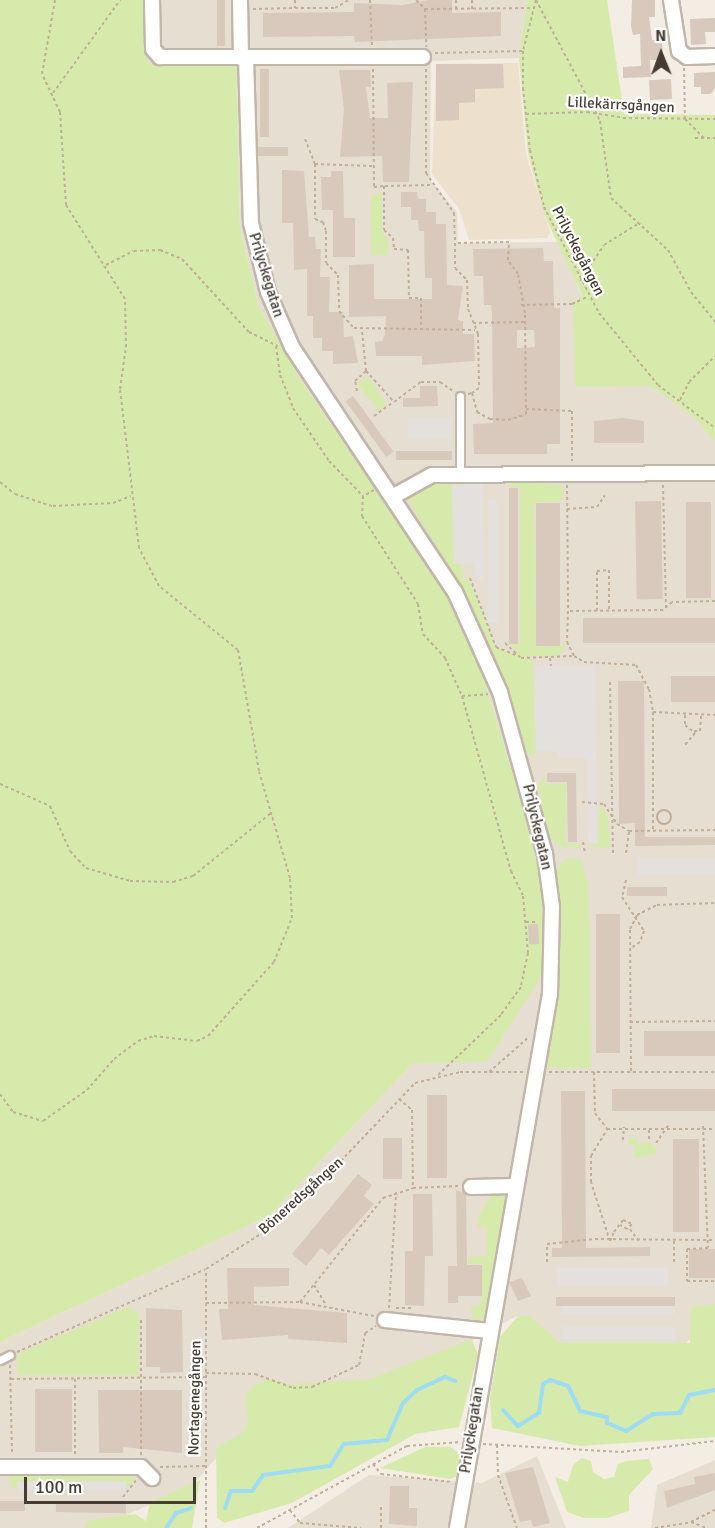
<!DOCTYPE html>
<html>
<head>
<meta charset="utf-8">
<style>
	body { margin:0 }
	#map { position:relative; width:715px; height:1528px; overflow:hidden; background:#f3ede4; font-family:Signika,sans-serif }
	div>[style] { position:absolute }
	[style*='--x'] { left:calc(var(--x)*1px); top:calc(var(--y)*1px); width:calc(var(--w)*1px); rotate:calc(var(--a)*1deg) }
	.residential>* { inset:0; background:#e7ded2 }
	.education>* { inset:0; background:#ede0cd }
	.green>* { inset:0; background:#d6eaab }
	.parking>* { inset:0; background:#e4e0dd; transform-origin:0 0 }
	.stream>* { height:4px; margin:-2px; padding:0 2px; transform-origin:2px; border-radius:2px; background:#9ddcf4 }
	.building>* { inset:0; background:#d8c9bc; transform-origin:0 0 }
	.path>* { height:2px; margin-top:-1px; transform-origin:0; background:repeating-linear-gradient(90deg,#c2ad97 0 3px,transparent 0 6px) }
	.path>.ring { margin:-1px; padding:0; box-sizing:content-box; background:none; border:2px solid #c2ad97; border-radius:50% }
	.roads { filter:drop-shadow(2px 0 #c2b6aa) drop-shadow(-2px 0 #c2b6aa) drop-shadow(0 2px #c2b6aa) drop-shadow(0 -2px #c2b6aa) }
	.service>* { height:7px; margin:-3.5px; padding:0 3.5px; transform-origin:3.5px; border-radius:3.5px; background:#fff }
	.minor>* { height:14px; margin:-7px; padding:0 7px; transform-origin:7px; border-radius:7px; background:#fff }
	span { translate:-50% -50%; white-space:nowrap; text-align:center; line-height:1.15; -webkit-text-stroke:4.5px #fff; paint-order:stroke }
	.street-label { font-size:15px; color:#463c34 }
	.north { position:absolute; left:631px; top:24px; width:60px; height:60px; -webkit-text-stroke:4px #fff; paint-order:stroke; rotate:359deg; font-size:16px; font-weight:700; line-height:24px; text-align:center; color:#463c34 }
	.north::after { content:''; display:block; margin:auto; width:21px; height:27px; background:#463c34; clip-path:polygon(50% 0,100% 100%,50% 72%,0 100%) }
	.scale { position:absolute; left:24px; top:1477px; width:172px; height:27px; box-sizing:border-box; border:3px solid #463c34; border-top:0; padding-left:8px; font-size:18px; line-height:21px; white-space:nowrap; color:#463c34; -webkit-text-stroke:4px #fff; paint-order:stroke }
</style>
</head>
<body>
<div id="map">
	<div class="residential">
		<div style="clip-path:polygon(145px 0,527px 0,519px 58px,431px 61px,430px 180px,457px 212px,458px 243px,558px 242px,582px 296px,575px 386px,650px 386px,695px 418px,715px 442px,715px 1306px,685px 1345px,557px 1349px,517px 1316px,388px 1384px,225px 1448px,190px 1488px,95px 1528px,0 1528px,0 1342px,269px 1216px,413px 1063px,487px 1061px,551px 922px,536px 853px,484px 679px,438px 579px,301px 381px,259px 307px,240px 228px,236px 67px,147px 63px)"></div>
		<div style="clip-path:polygon(537px 1456px,566px 1528px,288px 1528px,369px 1475px,482px 1483px)"></div>
		<div style="clip-path:polygon(715px 1460px,715px 1528px,651px 1528px,657px 1485px)"></div>
	</div>
	<div class="education">
		<div style="clip-path:polygon(518px 63px,526px 154px,550px 233px,547px 238px,469px 240px,459px 209px,432px 174px,436px 64px)"></div>
	</div>
	<div class="green">
		<div style="clip-path:polygon(0 0,145px 0,147px 63px,236px 66px,240px 228px,259px 307px,301px 381px,438px 579px,484px 679px,536px 853px,551px 922px,540px 979px,487px 1062px,413px 1063px,269px 1216px,0 1342px)"></div>
		<div style="clip-path:polygon(527px 0,607px 0,624px 114px,715px 115px,715px 442px,695px 418px,650px 386px,575px 387px,573px 305px,582px 295px,544px 214px,528px 153px,519px 58px)"></div>
		<div style="clip-path:polygon(382px 194px,382px 232px,388px 240px,388px 255px,371px 255px,371px 195px)"></div>
		<div style="clip-path:polygon(363px 377px,369px 378px,387px 404px,379px 411px,358px 385px)"></div>
		<div style="clip-path:polygon(511px 481px,563px 485px,562px 508px,562px 501px,534px 503px,536px 647px,562px 646px,564px 639px,565px 648px,558px 655px,521px 657px,509px 643px,520px 644px,520px 487px,509px 487px)"></div>
		<div style="clip-path:polygon(457px 482px,452px 485px,454px 564px,462px 565px,463px 579px,469px 579px,496px 648px,533px 660px,535px 759px,527px 752px,501px 675px,459px 584px,406px 497px,432px 483px)"></div>
		<div style="clip-path:polygon(545px 774px,545px 784px,566px 784px,566px 843px,582px 844px,581px 848px,561px 847px,549px 838px,537px 787px)"></div>
		<div style="clip-path:polygon(599px 803px,608px 816px,610px 848px,587px 846px,598px 843px)"></div>
		<div style="clip-path:polygon(581px 858px,588px 883px,591px 1068px,559px 1068px,544px 1066px,559px 963px,555px 871px,565px 859px)"></div>
		<div style="clip-path:polygon(629px 1138px,637px 1138px,637px 1144px,651px 1142px,659px 1153px,634px 1158px,635px 1145px,629px 1145px)"></div>
		<div style="clip-path:polygon(504px 1192px,507px 1197px,486px 1317px,475px 1323px,470px 1307px,481px 1304px,483px 1264px,468px 1264px,467px 1258px,487px 1255px,487px 1227px,477px 1227px,478px 1216px,493px 1193px)"></div>
		<div style="clip-path:polygon(715px 1304px,715px 1437px,580px 1446px,492px 1428px,490px 1399px,500px 1337px,518px 1316px,530px 1316px,560px 1343px,690px 1343px,691px 1307px)"></div>
		<div style="clip-path:polygon(130px 1306px,139px 1315px,139px 1375px,17px 1375px,17px 1354px)"></div>
		<div style="clip-path:polygon(472px 1339px,478px 1355px,459px 1427px,415px 1434px,292px 1503px,224px 1523px,217px 1518px,216px 1448px,243px 1432px,248px 1421px,245px 1395px,253px 1385px,269px 1379px,289px 1384px,370px 1379px)"></div>
		<div style="clip-path:polygon(425px 1447px,451px 1447px,460px 1455px,458px 1476px,450px 1479px,380px 1468px)"></div>
		<div style="clip-path:polygon(582px 1458px,591px 1461px,593px 1472px,604px 1479px,614px 1477px,618px 1464px,627px 1461px,649px 1459px,653px 1469px,629px 1495px,629px 1511px,607px 1518px,584px 1518px,567px 1512px,555px 1477px,568px 1482px,573px 1465px)"></div>
		<div style="clip-path:polygon(10px 1473px,127px 1474px,136px 1478px,126px 1489px,126px 1481px,17px 1481px,17px 1490px,9px 1486px)"></div>
		<div style="clip-path:polygon(200px 1480px,192px 1528px,85px 1528px,89px 1520px,135px 1514px,146px 1521px,150px 1502px)"></div>
	</div>
	<div class="parking">
		<div style="left:408px;top:418px;width:43px;height:21px"></div>
		<div style="clip-path:polygon(482px 484px,485px 579px,475px 579px,474px 563px,454px 564px,452px 485px)"></div>
		<div style="left:488px;top:500px;width:9px;height:123px"></div>
		<div style="clip-path:polygon(595px 665px,597px 844px,588px 843px,587px 758px,558px 758px,557px 751px,536px 751px,535px 666px)"></div>
		<div style="left:715px;top:858px;width:17px;height:77px;rotate:90deg"></div>
		<div style="left:557px;top:1268px;width:111px;height:9px"></div>
		<div style="left:668px;top:1277px;width:9px;height:111px;rotate:90deg"></div>
		<div style="left:675px;top:1306px;width:8px;height:114px;rotate:90deg"></div>
		<div style="left:675px;top:1327px;width:12px;height:113px;rotate:90deg"></div>
		<div style="left:18px;top:1482px;width:108px;height:8px"></div>
	</div>
	<div class="stream">
		<div style="--x:503;--y:1410;--w:22;--a:47"></div>
		<div style="--x:518;--y:1426;--w:25;--a:-32"></div>
		<div style="--x:539;--y:1413;--w:29;--a:-82"></div>
		<div style="--x:543;--y:1384;--w:8;--a:-30"></div>
		<div style="--x:550;--y:1380;--w:19;--a:18"></div>
		<div style="--x:568;--y:1386;--w:28;--a:64"></div>
		<div style="--x:580;--y:1411;--w:28;--a:13"></div>
		<div style="--x:607;--y:1417;--w:6;--a:90"></div>
		<div style="--x:607;--y:1423;--w:21;--a:23"></div>
		<div style="--x:626;--y:1431;--w:32;--a:-32"></div>
		<div style="--x:653;--y:1414;--w:27;--a:-2"></div>
		<div style="--x:680;--y:1413;--w:20;--a:-63"></div>
		<div style="--x:689;--y:1395;--w:26;--a:-11"></div>
		<div style="--x:225;--y:1508;--w:18;--a:-71"></div>
		<div style="--x:231;--y:1491;--w:21;--a:0"></div>
		<div style="--x:252;--y:1491;--w:19;--a:-55"></div>
		<div style="--x:263;--y:1475;--w:68;--a:-7.7"></div>
		<div style="--x:330;--y:1466;--w:26;--a:-58"></div>
		<div style="--x:344;--y:1444;--w:43;--a:-5.3"></div>
		<div style="--x:387;--y:1440;--w:40;--a:-66.6"></div>
		<div style="--x:403;--y:1403;--w:19;--a:-43"></div>
		<div style="--x:417;--y:1390;--w:31;--a:-25"></div>
		<div style="--x:445;--y:1377;--w:11;--a:22"></div>
		<div style="--x:166;--y:1528;--w:18;--a:-56"></div>
		<div style="--x:176;--y:1513;--w:16;--a:-18"></div>
	</div>
	<div class="building">
		<div style="left:217px;top:0;width:8px;height:46px"></div>
		<div style="clip-path:polygon(428px 0,452px 0,452px 13px,501px 12px,501px 36px,355px 42px,354px 36px,263px 37px,263px 13px,354px 12px,354px 3px,402px 5px)"></div>
		<div style="clip-path:polygon(632px 0,655px 0,655px 17px,649px 17px,652px 40px,662px 40px,663px 60px,650px 60px,651px 77px,623px 78px,623px 67px,641px 66px,640px 34px,633px 35px,631px 26px)"></div>
		<div style="clip-path:polygon(715px 18px,715px 32px,705px 32px,706px 44px,691px 45px,690px 19px)"></div>
		<div style="clip-path:polygon(436px 64px,503px 64px,504px 88px,475px 89px,475px 102px,459px 103px,459px 120px,436px 121px)"></div>
		<div style="left:260px;top:69px;width:9px;height:68px"></div>
		<div style="clip-path:polygon(339px 70px,370px 70px,371px 87px,366px 87px,370px 118px,388px 118px,387px 83px,413px 82px,409px 182px,383px 182px,382px 156px,340px 157px,344px 109px)"></div>
		<div style="clip-path:polygon(715px 72px,715px 88px,711px 94px,701px 94px,701px 87px,694px 87px,694px 73px)"></div>
		<div style="left:671px;top:79px;width:20px;height:22px;rotate:87deg"></div>
		<div style="left:288px;top:147px;width:9px;height:30px;rotate:90deg"></div>
		<div style="clip-path:polygon(282px 170px,304px 171px,309px 237px,315px 237px,316px 249px,321px 249px,320px 277px,330px 277px,329px 312px,343px 312px,344px 337px,353px 336px,358px 363px,333px 364px,333px 351px,322px 351px,322px 338px,313px 338px,313px 316px,307px 316px,307px 269px,294px 270px,293px 223px,282px 223px)"></div>
		<div style="clip-path:polygon(331px 171px,343px 171px,344px 218px,355px 218px,355px 257px,333px 257px,333px 210px,322px 210px,321px 177px,331px 177px)"></div>
		<div style="clip-path:polygon(401px 192px,417px 192px,418px 199px,426px 199px,426px 212px,436px 212px,436px 224px,446px 224px,447px 285px,463px 286px,458px 320px,463px 321px,463px 334px,474px 334px,475px 361px,422px 365px,422px 356px,376px 356px,375px 342px,382px 341px,385px 334px,386px 316px,349px 317px,349px 265px,374px 264px,374px 299px,432px 299px,432px 278px,425px 278px,424px 231px,419px 231px,418px 220px,411px 220px,411px 207px,401px 207px)"></div>
		<div style="clip-path:polygon(evenodd,543px 248px,544px 261px,553px 261px,554px 308px,560px 308px,560px 444px,547px 444px,547px 454px,474px 454px,473px 424px,493px 423px,492px 314px,491px 305px,484px 305px,483px 276px,474px 276px,473px 249px,543px 248px,517px 330px,534px 330px,535px 347px,517px 348px,517px 330px)"></div>
		<div style="clip-path:polygon(420px 386px,437px 386px,438px 406px,403px 407px,403px 398px,420px 398px)"></div>
		<div style="left:353px;top:396px;width:69px;height:9px;rotate:54deg"></div>
		<div style="clip-path:polygon(623px 418px,644px 421px,644px 443px,594px 443px,594px 421px)"></div>
		<div style="left:396px;top:451px;width:56px;height:9px"></div>
		<div style="left:518px;top:488px;width:156px;height:9px;rotate:90deg"></div>
		<div style="left:661px;top:501px;width:98px;height:26px;rotate:89deg"></div>
		<div style="left:686px;top:502px;width:25px;height:96px"></div>
		<div style="left:536px;top:503px;width:24px;height:143px"></div>
		<div style="left:715px;top:618px;width:25px;height:132px;rotate:90deg"></div>
		<div style="left:715px;top:676px;width:26px;height:44px;rotate:90deg"></div>
		<div style="clip-path:polygon(618px 681px,644px 681px,645px 837px,715px 837px,715px 845px,635px 846px,635px 823px,619px 824px)"></div>
		<div style="clip-path:polygon(547px 773px,576px 773px,577px 842px,568px 842px,567px 782px,547px 782px)"></div>
		<div style="left:627px;top:887px;width:40px;height:9px"></div>
		<div style="left:596px;top:914px;width:24px;height:139px"></div>
		<div style="left:538px;top:924px;width:20px;height:10px;rotate:87deg"></div>
		<div style="left:644px;top:1031px;width:71px;height:25px"></div>
		<div style="left:715px;top:1089px;width:22px;height:103px;rotate:90deg"></div>
		<div style="clip-path:polygon(561px 1091px,585px 1091px,586px 1248px,650px 1247px,650px 1256px,552px 1257px,552px 1248px,562px 1248px)"></div>
		<div style="left:427px;top:1095px;width:20px;height:83px"></div>
		<div style="left:402px;top:1138px;width:41px;height:19px;rotate:90deg"></div>
		<div style="left:673px;top:1139px;width:26px;height:93px"></div>
		<div style="clip-path:polygon(358px 1174px,372px 1185px,364px 1196px,374px 1204px,329px 1255px,321px 1248px,306px 1266px,292px 1254px)"></div>
		<div style="clip-path:polygon(456px 1190px,466px 1194px,467px 1265px,482px 1265px,482px 1296px,458px 1296px,458px 1303px,448px 1303px,448px 1266px,457px 1266px)"></div>
		<div style="clip-path:polygon(413px 1194px,432px 1194px,433px 1256px,425px 1256px,424px 1306px,405px 1305px,405px 1251px,413px 1251px)"></div>
		<div style="left:689px;top:1249px;width:26px;height:29px"></div>
		<div style="clip-path:polygon(227px 1268px,289px 1268px,289px 1286px,254px 1287px,254px 1305px,347px 1313px,347px 1343px,288px 1339px,288px 1335px,222px 1340px,219px 1309px,228px 1309px)"></div>
		<div style="clip-path:polygon(522px 1278px,531px 1296px,518px 1301px,509px 1282px)"></div>
		<div style="left:556px;top:1297px;width:119px;height:9px"></div>
		<div style="clip-path:polygon(146px 1308px,182px 1310px,183px 1372px,160px 1373px,160px 1367px,146px 1367px)"></div>
		<div style="left:35px;top:1389px;width:37px;height:63px"></div>
		<div style="clip-path:polygon(98px 1390px,182px 1390px,182px 1453px,123px 1447px,123px 1453px,99px 1453px)"></div>
		<div style="clip-path:polygon(533px 1467px,550px 1523px,533px 1527px,531px 1520px,520px 1522px,505px 1473px)"></div>
		<div style="clip-path:polygon(715px 1473px,715px 1490px,667px 1508px,664px 1491px,695px 1484px,694px 1477px)"></div>
		<div style="clip-path:polygon(390px 1486px,409px 1486px,409px 1508px,417px 1508px,417px 1526px,389px 1524px)"></div>
		<div style="left:0;top:1501px;width:25px;height:10px"></div>
		<div style="left:56px;top:1502px;width:70px;height:10px;rotate:1deg"></div>
	</div>
	<div class="path">
		<div style="--x:295;--y:0;--w:8;--a:90"></div>
		<div style="--x:295;--y:8;--w:40;--a:0"></div>
		<div style="--x:335;--y:8;--w:16;--a:-30"></div>
		<div style="--x:370;--y:0;--w:45;--a:87.5"></div>
		<div style="--x:416;--y:0;--w:13;--a:45"></div>
		<div style="--x:425;--y:9;--w:38;--a:88"></div>
		<div style="--x:456;--y:0;--w:9;--a:90"></div>
		<div style="--x:472;--y:0;--w:9;--a:90"></div>
		<div style="--x:536;--y:0;--w:53;--a:104.3"></div>
		<div style="--x:523;--y:51;--w:37;--a:90"></div>
		<div style="--x:523;--y:88;--w:62;--a:83.6"></div>
		<div style="--x:530;--y:150;--w:59;--a:76.2"></div>
		<div style="--x:544;--y:207;--w:119;--a:62.6"></div>
		<div style="--x:599;--y:313;--w:93;--a:50.7"></div>
		<div style="--x:658;--y:385;--w:71;--a:37"></div>
		<div style="--x:536;--y:0;--w:137;--a:62.1"></div>
		<div style="--x:600;--y:121;--w:78;--a:81.9"></div>
		<div style="--x:611;--y:198;--w:77;--a:42.4"></div>
		<div style="--x:668;--y:250;--w:48;--a:61.3"></div>
		<div style="--x:691;--y:292;--w:38;--a:51"></div>
		<div style="--x:253;--y:9;--w:42;--a:-1.4"></div>
		<div style="--x:425;--y:9;--w:108;--a:-0.5"></div>
		<div style="--x:435;--y:53;--w:87;--a:-1.3"></div>
		<div style="--x:684;--y:68;--w:51;--a:88.9"></div>
		<div style="--x:685;--y:119;--w:27;--a:45"></div>
		<div style="--x:373;--y:69;--w:118;--a:89.5"></div>
		<div style="--x:374;--y:187;--w:10;--a:-6"></div>
		<div style="--x:384;--y:186;--w:44;--a:90"></div>
		<div style="--x:384;--y:230;--w:12;--a:42"></div>
		<div style="--x:393;--y:238;--w:11;--a:85"></div>
		<div style="--x:394;--y:249;--w:14;--a:4"></div>
		<div style="--x:408;--y:250;--w:48;--a:88.8"></div>
		<div style="--x:409;--y:298;--w:12;--a:0"></div>
		<div style="--x:421;--y:298;--w:29;--a:90"></div>
		<div style="--x:426;--y:69;--w:104;--a:90"></div>
		<div style="--x:426;--y:173;--w:49;--a:55"></div>
		<div style="--x:454;--y:213;--w:30;--a:88"></div>
		<div style="--x:53;--y:93;--w:115;--a:-54.2"></div>
		<div style="--x:526;--y:114;--w:61;--a:-1.9"></div>
		<div style="--x:587;--y:112;--w:36;--a:9"></div>
		<div style="--x:623;--y:118;--w:92;--a:0.6"></div>
		<div style="--x:695;--y:138;--w:20;--a:0"></div>
		<div style="--x:305;--y:139;--w:27;--a:68"></div>
		<div style="--x:315;--y:164;--w:57;--a:2"></div>
		<div style="--x:315;--y:164;--w:55;--a:90"></div>
		<div style="--x:315;--y:219;--w:9;--a:21"></div>
		<div style="--x:323;--y:222;--w:9;--a:72"></div>
		<div style="--x:326;--y:231;--w:32;--a:90"></div>
		<div style="--x:326;--y:263;--w:17;--a:45"></div>
		<div style="--x:338;--y:275;--w:36;--a:88"></div>
		<div style="--x:339;--y:311;--w:23;--a:49"></div>
		<div style="--x:354;--y:328;--w:121;--a:0.9"></div>
		<div style="--x:385;--y:186;--w:45;--a:-1.3"></div>
		<div style="--x:106;--y:265;--w:31;--a:-27"></div>
		<div style="--x:134;--y:251;--w:26;--a:-2"></div>
		<div style="--x:160;--y:250;--w:24;--a:22"></div>
		<div style="--x:182;--y:259;--w:99;--a:47.5"></div>
		<div style="--x:249;--y:332;--w:32;--a:26"></div>
		<div style="--x:580;--y:281;--w:43;--a:-56.3"></div>
		<div style="--x:604;--y:245;--w:40;--a:-32"></div>
		<div style="--x:521;--y:305;--w:51;--a:-1.1"></div>
		<div style="--x:572;--y:304;--w:17;--a:-25"></div>
		<div style="--x:473;--y:323;--w:51;--a:-1.1"></div>
		<div style="--x:276;--y:346;--w:29;--a:82"></div>
		<div style="--x:280;--y:375;--w:35;--a:68"></div>
		<div style="--x:293;--y:408;--w:64;--a:55.8"></div>
		<div style="--x:329;--y:461;--w:49;--a:45.8"></div>
		<div style="--x:366;--y:371;--w:42;--a:47.9"></div>
		<div style="--x:394;--y:402;--w:34;--a:-37"></div>
		<div style="--x:421;--y:382;--w:19;--a:0"></div>
		<div style="--x:440;--y:382;--w:16;--a:35"></div>
		<div style="--x:357;--y:391;--w:10;--a:-101"></div>
		<div style="--x:355;--y:381;--w:15;--a:-42"></div>
		<div style="--x:366;--y:371;--w:40;--a:-95.7"></div>
		<div style="--x:468;--y:394;--w:4;--a:-14"></div>
		<div style="--x:472;--y:393;--w:20;--a:75"></div>
		<div style="--x:477;--y:412;--w:15;--a:28"></div>
		<div style="--x:490;--y:419;--w:18;--a:3"></div>
		<div style="--x:508;--y:420;--w:19;--a:-18"></div>
		<div style="--x:526;--y:414;--w:101;--a:-90.6"></div>
		<div style="--x:525;--y:313;--w:40;--a:-100"></div>
		<div style="--x:518;--y:274;--w:17;--a:-126"></div>
		<div style="--x:508;--y:260;--w:18;--a:-87"></div>
		<div style="--x:509;--y:242;--w:54;--a:178.9"></div>
		<div style="--x:455;--y:243;--w:25;--a:90"></div>
		<div style="--x:455;--y:268;--w:17;--a:45"></div>
		<div style="--x:467;--y:280;--w:29;--a:88"></div>
		<div style="--x:468;--y:309;--w:27;--a:68"></div>
		<div style="--x:478;--y:334;--w:54;--a:88.9"></div>
		<div style="--x:479;--y:388;--w:9;--a:144"></div>
		<div style="--x:680;--y:400;--w:20;--a:-63"></div>
		<div style="--x:689;--y:382;--w:37;--a:-45"></div>
		<div style="--x:526;--y:409;--w:46;--a:2.5"></div>
		<div style="--x:572;--y:411;--w:50;--a:90"></div>
		<div style="--x:374;--y:416;--w:24;--a:-36"></div>
		<div style="--x:0;--y:482;--w:19;--a:39"></div>
		<div style="--x:15;--y:494;--w:40;--a:18"></div>
		<div style="--x:53;--y:506;--w:60;--a:-2.9"></div>
		<div style="--x:113;--y:503;--w:19;--a:-21"></div>
		<div style="--x:567;--y:485;--w:126;--a:89.5"></div>
		<div style="--x:663;--y:485;--w:122;--a:88.6"></div>
		<div style="--x:374;--y:490;--w:13;--a:151"></div>
		<div style="--x:363;--y:496;--w:20;--a:93"></div>
		<div style="--x:362;--y:516;--w:104;--a:57.5"></div>
		<div style="--x:418;--y:604;--w:30;--a:81"></div>
		<div style="--x:423;--y:634;--w:33;--a:47"></div>
		<div style="--x:445;--y:658;--w:42;--a:65.9"></div>
		<div style="--x:462;--y:696;--w:182;--a:74.4"></div>
		<div style="--x:511;--y:871;--w:28;--a:64"></div>
		<div style="--x:523;--y:896;--w:57;--a:85"></div>
		<div style="--x:528;--y:953;--w:35;--a:102"></div>
		<div style="--x:521;--y:987;--w:34;--a:126"></div>
		<div style="--x:501;--y:1015;--w:87;--a:136.4"></div>
		<div style="--x:567;--y:509;--w:30;--a:-4"></div>
		<div style="--x:597;--y:507;--w:14;--a:-56"></div>
		<div style="--x:470;--y:578;--w:74;--a:69.4"></div>
		<div style="--x:496;--y:647;--w:22;--a:22"></div>
		<div style="--x:715;--y:601;--w:43;--a:178.7"></div>
		<div style="--x:672;--y:602;--w:12;--a:138"></div>
		<div style="--x:663;--y:610;--w:95;--a:179.4"></div>
		<div style="--x:568;--y:611;--w:31;--a:92"></div>
		<div style="--x:567;--y:642;--w:16;--a:63"></div>
		<div style="--x:574;--y:656;--w:12;--a:31"></div>
		<div style="--x:584;--y:662;--w:52;--a:3.3"></div>
		<div style="--x:636;--y:665;--w:27;--a:62"></div>
		<div style="--x:649;--y:689;--w:23;--a:80"></div>
		<div style="--x:653;--y:712;--w:62;--a:2.8"></div>
		<div style="--x:597;--y:611;--w:40;--a:-90"></div>
		<div style="--x:597;--y:571;--w:12;--a:-5"></div>
		<div style="--x:609;--y:570;--w:39;--a:90"></div>
		<div style="--x:505;--y:643;--w:22;--a:43"></div>
		<div style="--x:521;--y:658;--w:53;--a:-2.2"></div>
		<div style="--x:550;--y:658;--w:8;--a:83"></div>
		<div style="--x:610;--y:682;--w:171;--a:89"></div>
		<div style="--x:462;--y:696;--w:26;--a:-4"></div>
		<div style="--x:653;--y:712;--w:119;--a:90"></div>
		<div style="--x:685;--y:715;--w:10;--a:90"></div>
		<div style="--x:685;--y:725;--w:13;--a:39"></div>
		<div style="--x:695;--y:733;--w:16;--a:130"></div>
		<div style="--x:694;--y:731;--w:6;--a:0"></div>
		<div style="--x:700;--y:731;--w:15;--a:-86"></div>
		<div style="--x:0;--y:784;--w:55;--a:23.7"></div>
		<div style="--x:50;--y:806;--w:49;--a:66"></div>
		<div style="--x:70;--y:851;--w:23;--a:47"></div>
		<div style="--x:86;--y:868;--w:46;--a:16.5"></div>
		<div style="--x:130;--y:881;--w:43;--a:1.3"></div>
		<div style="--x:173;--y:882;--w:21;--a:-17"></div>
		<div style="--x:193;--y:876;--w:100;--a:-38.9"></div>
		<div style="--x:582;--y:802;--w:22;--a:5"></div>
		<div style="--x:604;--y:804;--w:24;--a:57"></div>
		<div style="--x:617;--y:824;--w:14;--a:30"></div>
		<div class="ring" style="left:657px;top:810px;width:12px;height:12px"></div>
		<div style="--x:583;--y:842;--w:11;--a:80"></div>
		<div style="--x:626;--y:853;--w:22;--a:-82"></div>
		<div style="--x:629;--y:831;--w:86;--a:-0.7"></div>
		<div style="--x:626;--y:880;--w:17;--a:103"></div>
		<div style="--x:622;--y:897;--w:40;--a:57.1"></div>
		<div style="--x:644;--y:931;--w:12;--a:110"></div>
		<div style="--x:640;--y:942;--w:11;--a:146"></div>
		<div style="--x:526;--y:922;--w:12;--a:0"></div>
		<div style="--x:630;--y:1022;--w:85;--a:-0.7"></div>
		<div style="--x:631;--y:1071;--w:142;--a:-90.4"></div>
		<div style="--x:630;--y:929;--w:16;--a:-63"></div>
		<div style="--x:637;--y:915;--w:22;--a:-27"></div>
		<div style="--x:657;--y:905;--w:58;--a:-2"></div>
		<div style="--x:489;--y:1072;--w:53;--a:-41.2"></div>
		<div style="--x:549;--y:1072;--w:166;--a:0"></div>
		<div style="--x:594;--y:1072;--w:41;--a:88.6"></div>
		<div style="--x:595;--y:1113;--w:20;--a:53"></div>
		<div style="--x:0;--y:1094;--w:22;--a:54"></div>
		<div style="--x:13;--y:1112;--w:31;--a:17"></div>
		<div style="--x:43;--y:1121;--w:54;--a:-35.2"></div>
		<div style="--x:87;--y:1090;--w:41;--a:-48.9"></div>
		<div style="--x:114;--y:1059;--w:30;--a:-37"></div>
		<div style="--x:138;--y:1041;--w:17;--a:-17"></div>
		<div style="--x:154;--y:1036;--w:43;--a:6.6"></div>
		<div style="--x:197;--y:1041;--w:12;--a:-24"></div>
		<div style="--x:208;--y:1036;--w:99;--a:-48.3"></div>
		<div style="--x:274;--y:962;--w:48;--a:-67.8"></div>
		<div style="--x:292;--y:918;--w:40;--a:-92.9"></div>
		<div style="--x:290;--y:878;--w:111;--a:-106.2"></div>
		<div style="--x:259;--y:771;--w:123;--a:-99.8"></div>
		<div style="--x:238;--y:650;--w:102;--a:-141"></div>
		<div style="--x:159;--y:586;--w:43;--a:-117.8"></div>
		<div style="--x:139;--y:548;--w:160;--a:-96.8"></div>
		<div style="--x:120;--y:389;--w:42;--a:-81.9"></div>
		<div style="--x:126;--y:347;--w:48;--a:-91.2"></div>
		<div style="--x:125;--y:299;--w:111;--a:-122.1"></div>
		<div style="--x:66;--y:205;--w:93;--a:-93.7"></div>
		<div style="--x:60;--y:112;--w:42;--a:-115.3"></div>
		<div style="--x:42;--y:74;--w:75;--a:-80"></div>
		<div style="--x:399;--y:1099;--w:17;--a:40"></div>
		<div style="--x:412;--y:1110;--w:78;--a:89.3"></div>
		<div style="--x:703;--y:1126;--w:122;--a:87.7"></div>
		<div style="--x:708;--y:1248;--w:21;--a:177"></div>
		<div style="--x:687;--y:1249;--w:32;--a:90"></div>
		<div style="--x:687;--y:1281;--w:28;--a:0"></div>
		<div style="--x:649;--y:1139;--w:12;--a:-90"></div>
		<div style="--x:623;--y:1140;--w:13;--a:-86"></div>
		<div style="--x:656;--y:1143;--w:21;--a:-55"></div>
		<div style="--x:630;--y:1229;--w:14;--a:54"></div>
		<div style="--x:610;--y:1241;--w:62;--a:-107.9"></div>
		<div style="--x:591;--y:1182;--w:26;--a:-90"></div>
		<div style="--x:591;--y:1156;--w:31;--a:-59"></div>
		<div style="--x:607;--y:1129;--w:108;--a:0"></div>
		<div style="--x:610;--y:1241;--w:10;--a:-66"></div>
		<div style="--x:614;--y:1232;--w:15;--a:-53"></div>
		<div style="--x:623;--y:1220;--w:10;--a:24"></div>
		<div style="--x:632;--y:1224;--w:7;--a:135"></div>
		<div style="--x:627;--y:1229;--w:8;--a:-150"></div>
		<div style="--x:674;--y:1241;--w:21;--a:90"></div>
		<div style="--x:547;--y:1262;--w:18;--a:-90"></div>
		<div style="--x:547;--y:1244;--w:48;--a:-5.9"></div>
		<div style="--x:595;--y:1239;--w:120;--a:0.5"></div>
		<div style="--x:314;--y:1285;--w:23;--a:59"></div>
		<div style="--x:300;--y:1302;--w:75;--a:10.7"></div>
		<div style="--x:206;--y:1303;--w:94;--a:-0.6"></div>
		<div style="--x:300;--y:1302;--w:133;--a:-51.4"></div>
		<div style="--x:383;--y:1198;--w:32;--a:-18"></div>
		<div style="--x:413;--y:1188;--w:46;--a:-2.5"></div>
		<div style="--x:389;--y:1308;--w:116;--a:-86.5"></div>
		<div style="--x:396;--y:1308;--w:15;--a:0"></div>
		<div style="--x:17;--y:1352;--w:206;--a:-23.7"></div>
		<div style="--x:206;--y:1269;--w:72;--a:-32.6"></div>
		<div style="--x:267;--y:1230;--w:65;--a:-41.3"></div>
		<div style="--x:316;--y:1187;--w:144;--a:-46.4"></div>
		<div style="--x:415;--y:1083;--w:46;--a:-13.7"></div>
		<div style="--x:460;--y:1072;--w:63;--a:0"></div>
		<div style="--x:10;--y:1365;--w:90;--a:88.7"></div>
		<div style="--x:206;--y:1373;--w:49;--a:1.2"></div>
		<div style="--x:255;--y:1374;--w:40;--a:20.2"></div>
		<div style="--x:293;--y:1388;--w:19;--a:-3"></div>
		<div style="--x:312;--y:1387;--w:52;--a:-25.1"></div>
		<div style="--x:359;--y:1365;--w:33;--a:-79"></div>
		<div style="--x:365;--y:1333;--w:13;--a:-32"></div>
		<div style="--x:11;--y:1379;--w:195;--a:-0.6"></div>
		<div style="--x:75;--y:1379;--w:76;--a:90"></div>
		<div style="--x:483;--y:1444;--w:138;--a:3.3"></div>
		<div style="--x:621;--y:1452;--w:95;--a:-6.7"></div>
		<div style="--x:497;--y:1445;--w:30;--a:88"></div>
		<div style="--x:498;--y:1475;--w:56;--a:70.3"></div>
		<div style="--x:141;--y:1455;--w:138;--a:-90"></div>
		<div style="--x:373;--y:1464;--w:13;--a:51"></div>
		<div style="--x:381;--y:1474;--w:71;--a:6.4"></div>
		<div style="--x:160;--y:1467;--w:45;--a:-1.3"></div>
		<div style="--x:123;--y:1497;--w:23;--a:-52"></div>
		<div style="--x:290;--y:1510;--w:16;--a:52"></div>
		<div style="--x:300;--y:1523;--w:61;--a:4.7"></div>
		<div style="--x:691;--y:1522;--w:17;--a:21"></div>
		<div style="--x:206;--y:1528;--w:258;--a:-90"></div>
		<div style="--x:257;--y:1528;--w:171;--a:-28.7"></div>
		<div style="--x:407;--y:1446;--w:54;--a:-4.2"></div>
		<div style="--x:381;--y:1528;--w:22;--a:-90"></div>
		<div style="--x:655;--y:1528;--w:36;--a:-9"></div>
		<div style="--x:691;--y:1522;--w:27;--a:-27"></div>
	</div>
	<div class="roads">
		<div class="service">
			<div style="--x:460;--y:396;--w:78;--a:90"></div>
			<div style="--x:0;--y:1360;--w:11;--a:-27"></div>
		</div>
		<div class="minor">
			<div style="--x:152;--y:0;--w:49;--a:88.8"></div>
			<div style="--x:153;--y:49;--w:11;--a:49"></div>
			<div style="--x:160;--y:57;--w:263;--a:0"></div>
			<div style="--x:240;--y:0;--w:58;--a:89"></div>
			<div style="--x:671;--y:0;--w:52;--a:81.1"></div>
			<div style="--x:679;--y:51;--w:10;--a:37"></div>
			<div style="--x:687;--y:57;--w:28;--a:-2"></div>
			<div style="--x:246;--y:57;--w:166;--a:88.3"></div>
			<div style="--x:251;--y:223;--w:71;--a:76.2"></div>
			<div style="--x:268;--y:292;--w:60;--a:66.4"></div>
			<div style="--x:292;--y:347;--w:294;--a:56.4"></div>
			<div style="--x:455;--y:592;--w:110;--a:65.8"></div>
			<div style="--x:500;--y:692;--w:168;--a:74.5"></div>
			<div style="--x:545;--y:854;--w:53;--a:82.5"></div>
			<div style="--x:552;--y:907;--w:87;--a:91.3"></div>
			<div style="--x:550;--y:994;--w:542;--a:99.88"></div>
			<div style="--x:394;--y:496;--w:43;--a:-28.9"></div>
			<div style="--x:432;--y:475;--w:283;--a:-0.4"></div>
			<div style="--x:471;--y:1187;--w:45;--a:-1.3"></div>
			<div style="--x:385;--y:1320;--w:105;--a:6"></div>
			<div style="--x:0;--y:1467;--w:141;--a:0"></div>
			<div style="--x:141;--y:1467;--w:16;--a:45"></div>
		</div>
	</div>
	<div class="street-label">
		<span style="left:621px;top:105px;rotate:3deg">Lillekärrsgången</span>
		<span style="left:578px;top:251px;rotate:63deg">Prilyckegången</span>
		<span style="left:266px;top:275px;rotate:73deg">Prilyckegatan</span>
		<span style="left:537px;top:827px;rotate:77deg">Prilyckegatan</span>
		<span style="left:301px;top:1196px;rotate:-42deg">Böneredsgången</span>
		<span style="left:195px;top:1398px;rotate:-89deg">Nortagenegången</span>
		<span style="left:472px;top:1430px;rotate:-81deg">Prilyckegatan</span>
	</div>
	<div class="north">N</div>
	<div class="scale">100 m</div>
</div>
</body>
</html>
